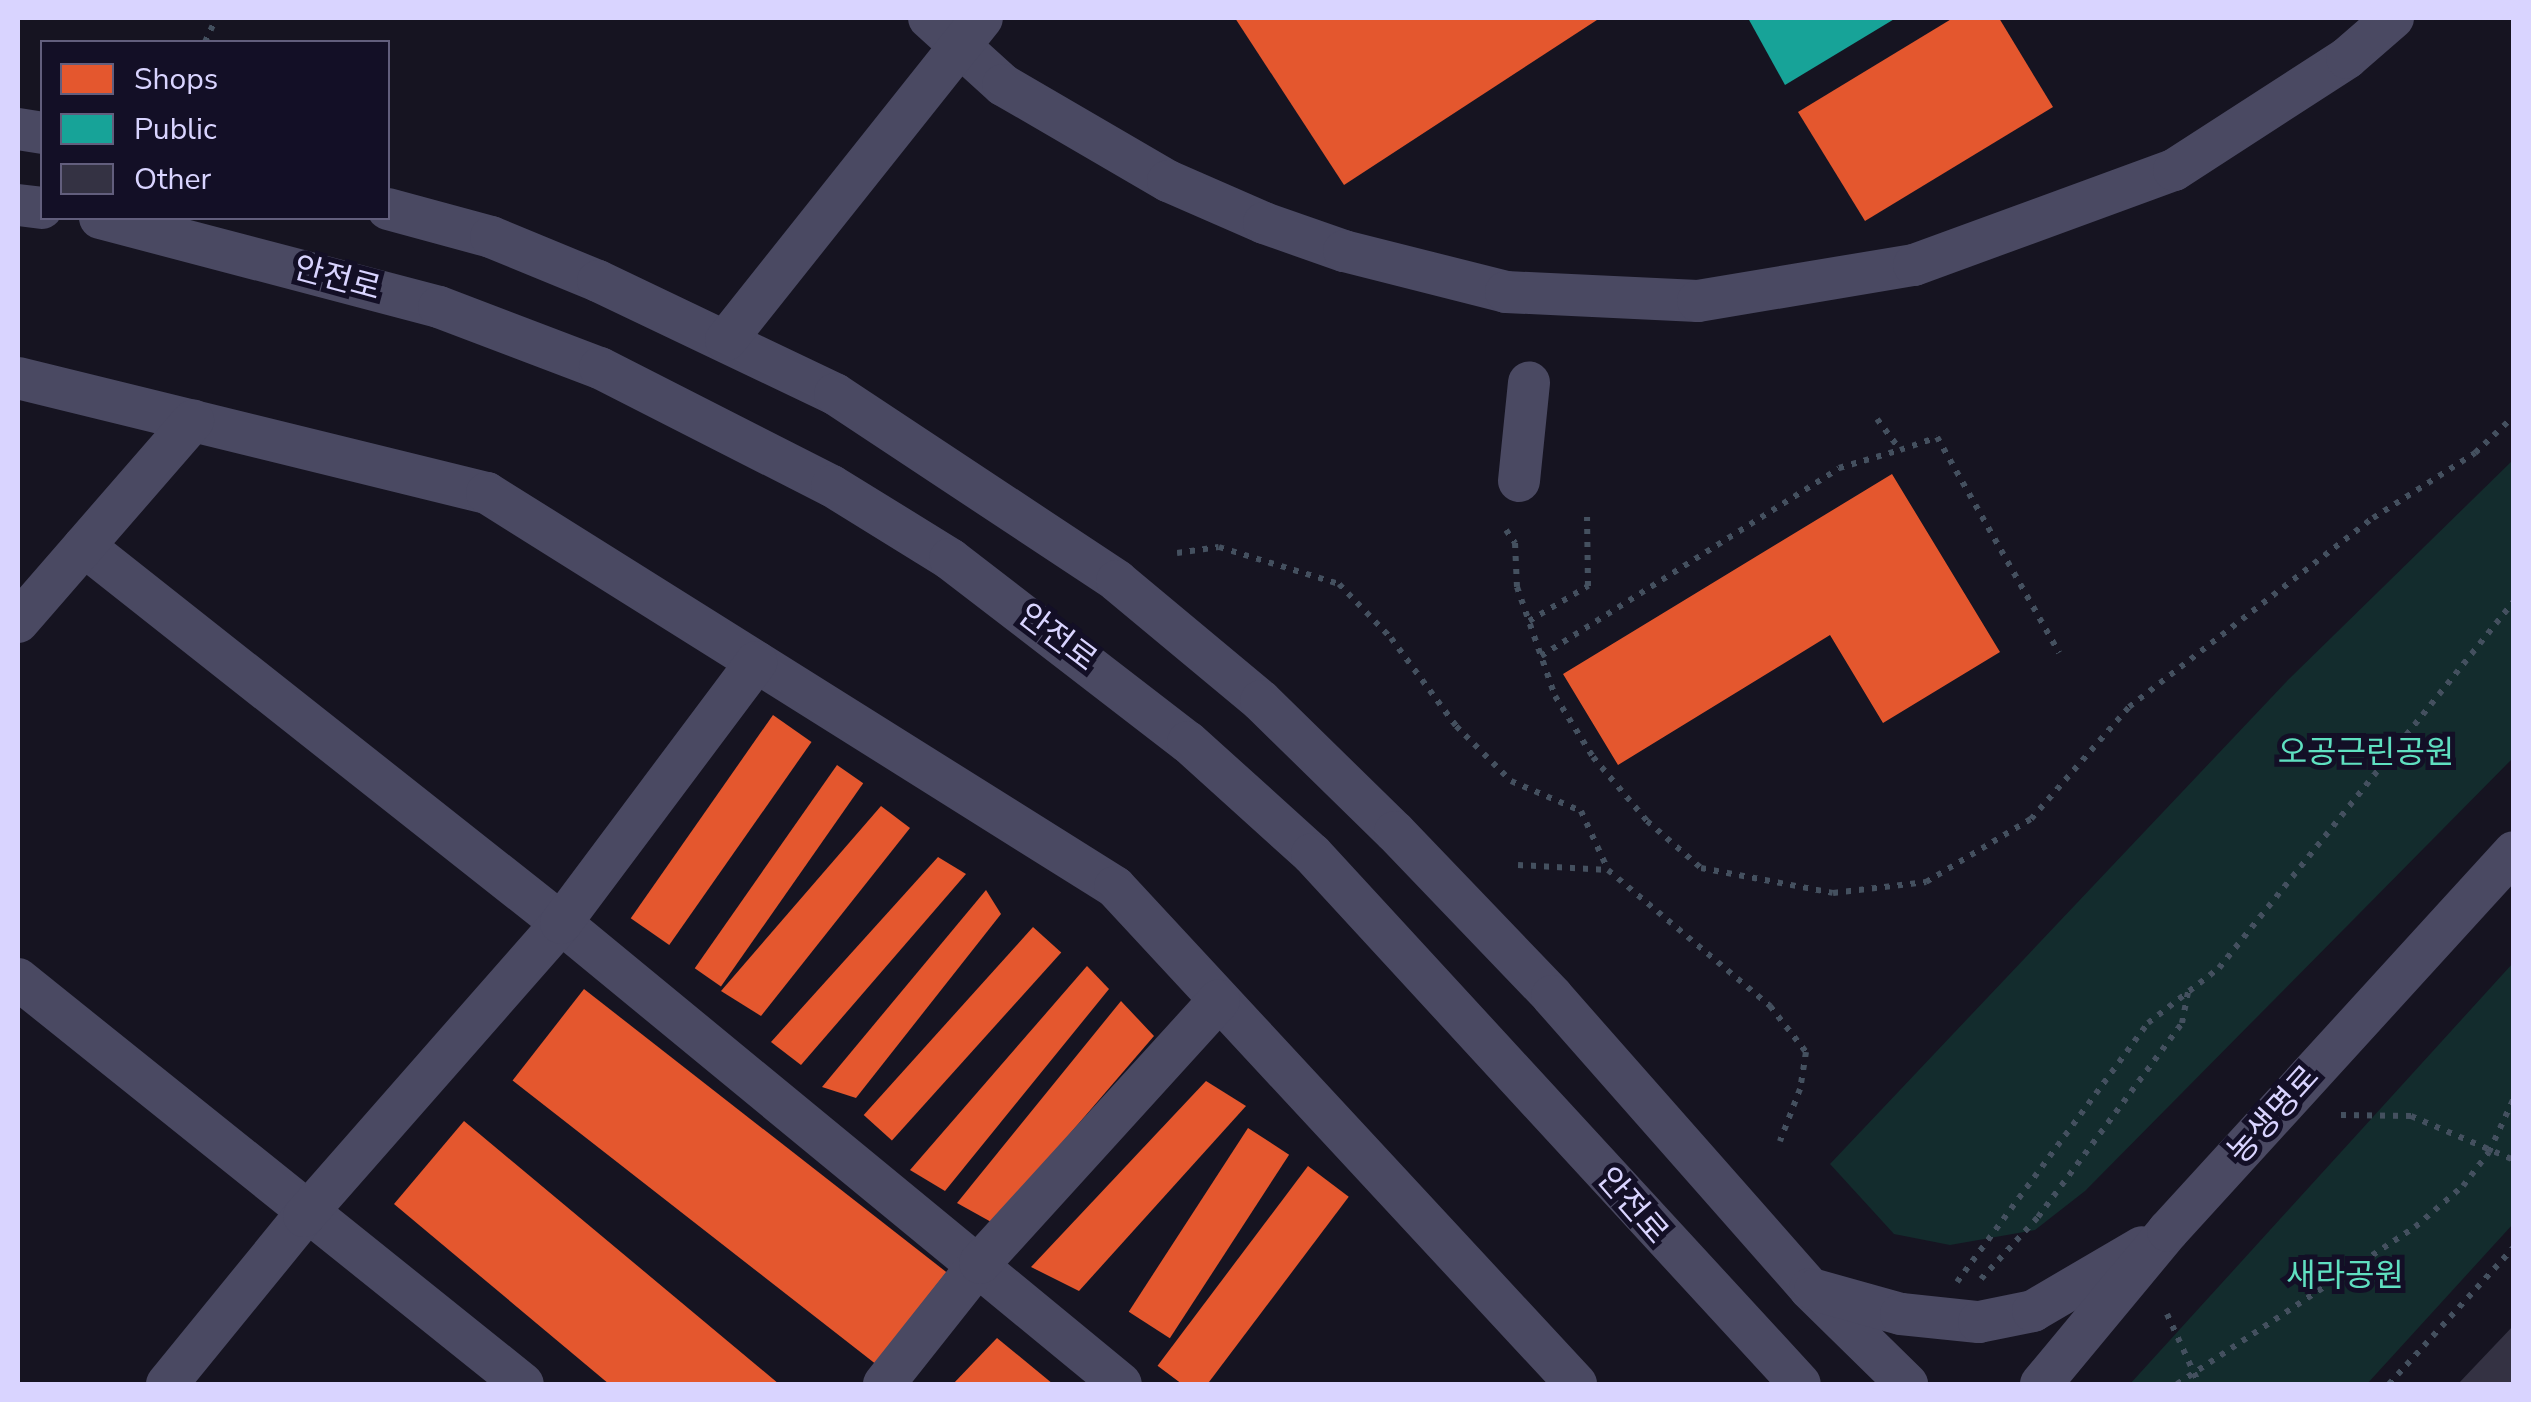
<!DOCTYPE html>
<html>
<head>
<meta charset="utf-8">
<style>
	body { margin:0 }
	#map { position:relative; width:2531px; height:1402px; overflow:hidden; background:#161421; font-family:"Nunito Sans","Noto Sans KR",sans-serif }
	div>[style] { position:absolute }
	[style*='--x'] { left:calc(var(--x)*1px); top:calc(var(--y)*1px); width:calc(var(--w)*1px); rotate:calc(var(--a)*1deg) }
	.green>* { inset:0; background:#132c2d }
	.shops>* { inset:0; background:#e4572e; transform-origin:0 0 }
	.public>* { inset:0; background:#17a398 }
	.building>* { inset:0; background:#343243 }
	.path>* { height:6px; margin-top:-3px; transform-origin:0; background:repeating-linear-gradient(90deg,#44505f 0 5px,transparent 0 13px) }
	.minor>* { height:42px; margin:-21px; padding:0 21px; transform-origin:21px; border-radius:21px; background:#4a4962 }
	span { translate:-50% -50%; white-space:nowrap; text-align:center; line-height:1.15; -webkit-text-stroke:10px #130f26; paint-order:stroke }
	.street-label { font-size:32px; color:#d9d4ff }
	.park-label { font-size:32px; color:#5fe0c0 }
	.frame { position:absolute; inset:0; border:20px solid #d9d4ff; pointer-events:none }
	.legend { position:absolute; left:40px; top:40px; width:350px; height:180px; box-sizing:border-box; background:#130f26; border:2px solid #625e7d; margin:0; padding:12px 18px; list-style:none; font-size:30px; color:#d9d4ff }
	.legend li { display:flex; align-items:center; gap:20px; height:50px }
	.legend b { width:50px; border:2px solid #625e7d }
</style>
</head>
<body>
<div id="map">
	<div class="green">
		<div style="clip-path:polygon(2513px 460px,2513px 758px,2085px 1191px,2035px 1230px,1950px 1245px,1894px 1234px,1830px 1164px,2288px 680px)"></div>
		<div style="clip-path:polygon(2513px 963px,2513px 1224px,2367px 1384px,2130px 1384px)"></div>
	</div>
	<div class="shops">
		<div style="clip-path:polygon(1235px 18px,1600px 18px,1344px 185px)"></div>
		<div style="clip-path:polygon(1953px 18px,1999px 18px,2053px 107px,1865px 221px,1798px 112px)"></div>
		<div style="clip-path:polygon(1892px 474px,2000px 652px,1883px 723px,1830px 635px,1618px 765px,1563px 674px)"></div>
		<div style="left:773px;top:715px;width:47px;height:248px;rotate:35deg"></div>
		<div style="left:837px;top:765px;width:32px;height:248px;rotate:35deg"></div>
		<div style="clip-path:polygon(881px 806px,910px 828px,761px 1016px,721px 991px)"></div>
		<div style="clip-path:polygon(938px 857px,966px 874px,801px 1065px,771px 1042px)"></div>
		<div style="clip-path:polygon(986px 890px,1001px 914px,856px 1098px,822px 1087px)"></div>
		<div style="left:1033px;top:927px;width:38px;height:253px;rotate:42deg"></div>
		<div style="clip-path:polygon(1087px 966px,1109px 989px,945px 1191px,910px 1170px)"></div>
		<div style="left:584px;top:989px;width:460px;height:116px;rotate:38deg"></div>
		<div style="clip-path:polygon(1121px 1001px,1154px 1036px,993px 1223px,957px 1203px)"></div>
		<div style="clip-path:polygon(1206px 1081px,1246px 1106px,1079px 1291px,1031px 1267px)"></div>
		<div style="clip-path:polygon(464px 1121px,779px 1384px,609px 1384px,394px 1204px)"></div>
		<div style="left:1248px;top:1128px;width:49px;height:219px;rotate:33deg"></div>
		<div style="left:1308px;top:1166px;width:51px;height:250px;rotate:37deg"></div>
		<div style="clip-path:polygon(997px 1338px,1053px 1384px,953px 1384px)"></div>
	</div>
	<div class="public">
		<div style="clip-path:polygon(1748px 18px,1896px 18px,1785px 85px)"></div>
	</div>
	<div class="building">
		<div style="clip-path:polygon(2514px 1325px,2514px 1384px,2458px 1384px)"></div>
	</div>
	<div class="path">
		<div style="--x:205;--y:42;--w:26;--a:-65"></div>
		<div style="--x:1877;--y:419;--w:39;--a:53"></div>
		<div style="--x:1900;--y:450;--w:39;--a:-19"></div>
		<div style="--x:1937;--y:437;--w:248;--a:60.5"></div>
		<div style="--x:1506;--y:530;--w:16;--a:55"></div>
		<div style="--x:1515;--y:543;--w:44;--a:87.4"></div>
		<div style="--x:1517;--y:587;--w:115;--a:70.8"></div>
		<div style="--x:1555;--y:696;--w:72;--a:58.1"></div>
		<div style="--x:1593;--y:757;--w:84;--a:49.8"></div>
		<div style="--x:1647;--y:821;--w:72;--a:41"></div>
		<div style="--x:1701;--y:868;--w:134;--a:10.7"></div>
		<div style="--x:1833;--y:893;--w:94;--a:-6.7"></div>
		<div style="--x:1926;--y:882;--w:122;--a:-31"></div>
		<div style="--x:2031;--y:819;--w:149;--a:-48.8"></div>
		<div style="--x:2129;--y:707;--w:309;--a:-37.8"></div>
		<div style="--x:2373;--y:518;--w:121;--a:-32.5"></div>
		<div style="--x:2475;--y:453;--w:54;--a:-43.5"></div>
		<div style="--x:1177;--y:553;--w:42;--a:-8.1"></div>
		<div style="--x:1219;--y:547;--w:126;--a:17.1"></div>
		<div style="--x:1339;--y:584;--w:75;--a:46.1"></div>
		<div style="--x:1391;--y:638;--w:109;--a:53.5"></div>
		<div style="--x:1456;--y:726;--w:78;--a:45"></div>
		<div style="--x:1511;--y:781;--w:76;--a:23.2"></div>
		<div style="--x:1581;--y:811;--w:65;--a:65.4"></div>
		<div style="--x:1529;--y:621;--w:69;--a:-30.7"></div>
		<div style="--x:1588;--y:586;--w:69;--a:-90.8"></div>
		<div style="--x:1541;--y:656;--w:352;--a:-32.2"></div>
		<div style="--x:1839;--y:468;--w:64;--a:-16.4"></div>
		<div style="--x:1518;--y:865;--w:90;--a:3.2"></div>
		<div style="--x:1608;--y:870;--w:212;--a:40"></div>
		<div style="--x:1770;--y:1006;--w:58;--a:52"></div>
		<div style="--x:1806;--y:1052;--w:37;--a:99"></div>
		<div style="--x:1800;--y:1089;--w:56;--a:111"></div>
		<div style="--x:2341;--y:1115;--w:70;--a:0.8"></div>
		<div style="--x:2411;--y:1116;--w:112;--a:23.1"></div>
		<div style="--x:1981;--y:1279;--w:84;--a:-47.4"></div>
		<div style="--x:2038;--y:1217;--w:242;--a:-53.4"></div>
		<div style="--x:2182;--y:1023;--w:32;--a:-79"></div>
		<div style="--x:1957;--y:1282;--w:322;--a:-53.6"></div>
		<div style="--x:2148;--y:1023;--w:90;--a:-37.8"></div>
		<div style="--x:2219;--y:968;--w:471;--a:-51.2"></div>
		<div style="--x:2167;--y:1314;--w:77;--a:65.4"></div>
		<div style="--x:2177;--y:1384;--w:285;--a:-33.4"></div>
		<div style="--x:2415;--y:1227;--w:63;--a:-40.5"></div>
		<div style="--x:2463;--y:1186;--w:43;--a:-52.6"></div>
		<div style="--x:2489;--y:1152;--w:60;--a:-65.2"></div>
		<div style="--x:2389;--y:1384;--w:185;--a:-47.6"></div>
	</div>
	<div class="minor">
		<div style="--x:929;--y:18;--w:100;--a:42.2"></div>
		<div style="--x:1003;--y:85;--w:191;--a:30.2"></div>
		<div style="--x:1168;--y:181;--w:105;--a:23.6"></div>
		<div style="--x:1264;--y:223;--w:85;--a:19.3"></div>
		<div style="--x:1344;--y:251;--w:167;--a:14.2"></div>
		<div style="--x:1506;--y:292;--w:192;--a:2.7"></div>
		<div style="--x:1698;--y:301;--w:219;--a:-9.5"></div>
		<div style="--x:1914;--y:265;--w:277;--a:-20.1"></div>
		<div style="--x:2174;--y:170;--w:206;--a:-32.9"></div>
		<div style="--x:2347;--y:58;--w:61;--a:-41"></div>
		<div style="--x:18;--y:129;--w:24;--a:9"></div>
		<div style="--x:18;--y:205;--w:24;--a:7"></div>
		<div style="--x:388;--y:209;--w:107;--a:15.2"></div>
		<div style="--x:491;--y:237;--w:116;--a:22.4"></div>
		<div style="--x:598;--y:281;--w:263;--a:25.5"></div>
		<div style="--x:835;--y:394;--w:338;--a:33.5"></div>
		<div style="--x:1117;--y:581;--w:187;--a:39.8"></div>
		<div style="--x:1261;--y:701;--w:187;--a:44.4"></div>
		<div style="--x:1395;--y:832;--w:227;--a:46.2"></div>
		<div style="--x:1552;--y:996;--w:390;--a:48.6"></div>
		<div style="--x:1810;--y:1289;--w:136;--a:44.4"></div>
		<div style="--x:100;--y:218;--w:350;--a:14.7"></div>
		<div style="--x:439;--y:307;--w:172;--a:20.8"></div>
		<div style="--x:600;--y:368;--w:260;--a:27"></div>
		<div style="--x:832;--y:486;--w:139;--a:31.7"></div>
		<div style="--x:950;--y:559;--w:300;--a:37.6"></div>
		<div style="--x:1188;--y:742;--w:167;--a:42.1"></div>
		<div style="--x:1312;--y:854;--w:720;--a:47.36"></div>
		<div style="--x:726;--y:340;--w:411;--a:-51.5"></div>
		<div style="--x:18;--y:378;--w:483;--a:13.8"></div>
		<div style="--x:487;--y:493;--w:741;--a:32.1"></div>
		<div style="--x:1115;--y:887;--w:678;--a:47.15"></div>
		<div style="--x:1519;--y:481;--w:99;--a:-84.2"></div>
		<div style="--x:84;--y:546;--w:608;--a:38.32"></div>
		<div style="--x:561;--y:923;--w:725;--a:39.46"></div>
		<div style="--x:18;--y:622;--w:267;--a:-49"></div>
		<div style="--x:18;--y:979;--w:647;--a:38.73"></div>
		<div style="--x:1815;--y:1290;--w:89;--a:15.6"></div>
		<div style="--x:1901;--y:1314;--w:78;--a:5.9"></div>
		<div style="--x:1979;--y:1322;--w:55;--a:-11.5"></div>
		<div style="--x:2033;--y:1311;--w:126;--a:-30.4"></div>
		<div style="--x:167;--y:1384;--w:217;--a:-50.8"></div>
		<div style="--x:304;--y:1216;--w:390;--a:-48.7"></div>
		<div style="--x:561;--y:923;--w:326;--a:-53.2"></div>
		<div style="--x:884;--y:1384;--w:154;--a:-51.6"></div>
		<div style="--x:980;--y:1263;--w:355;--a:-47.7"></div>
		<div style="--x:2041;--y:1384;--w:199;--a:-50.3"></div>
		<div style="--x:2168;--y:1231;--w:513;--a:-47.61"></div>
	</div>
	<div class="street-label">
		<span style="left:337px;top:279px;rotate:15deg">안전로</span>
		<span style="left:1057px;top:638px;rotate:37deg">안전로</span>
		<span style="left:2274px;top:1115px;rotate:-48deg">농생명로</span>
		<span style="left:1632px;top:1206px;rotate:49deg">안전로</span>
	</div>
	<div class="park-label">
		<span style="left:2366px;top:753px">오공근린공원</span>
		<span style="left:2345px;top:1276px">새라공원</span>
	</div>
	<div class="frame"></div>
	<ul class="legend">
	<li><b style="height:28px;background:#e4572e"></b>Shops</li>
	<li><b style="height:28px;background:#17a398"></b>Public</li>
	<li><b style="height:28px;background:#343243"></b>Other</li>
	</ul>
</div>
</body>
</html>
